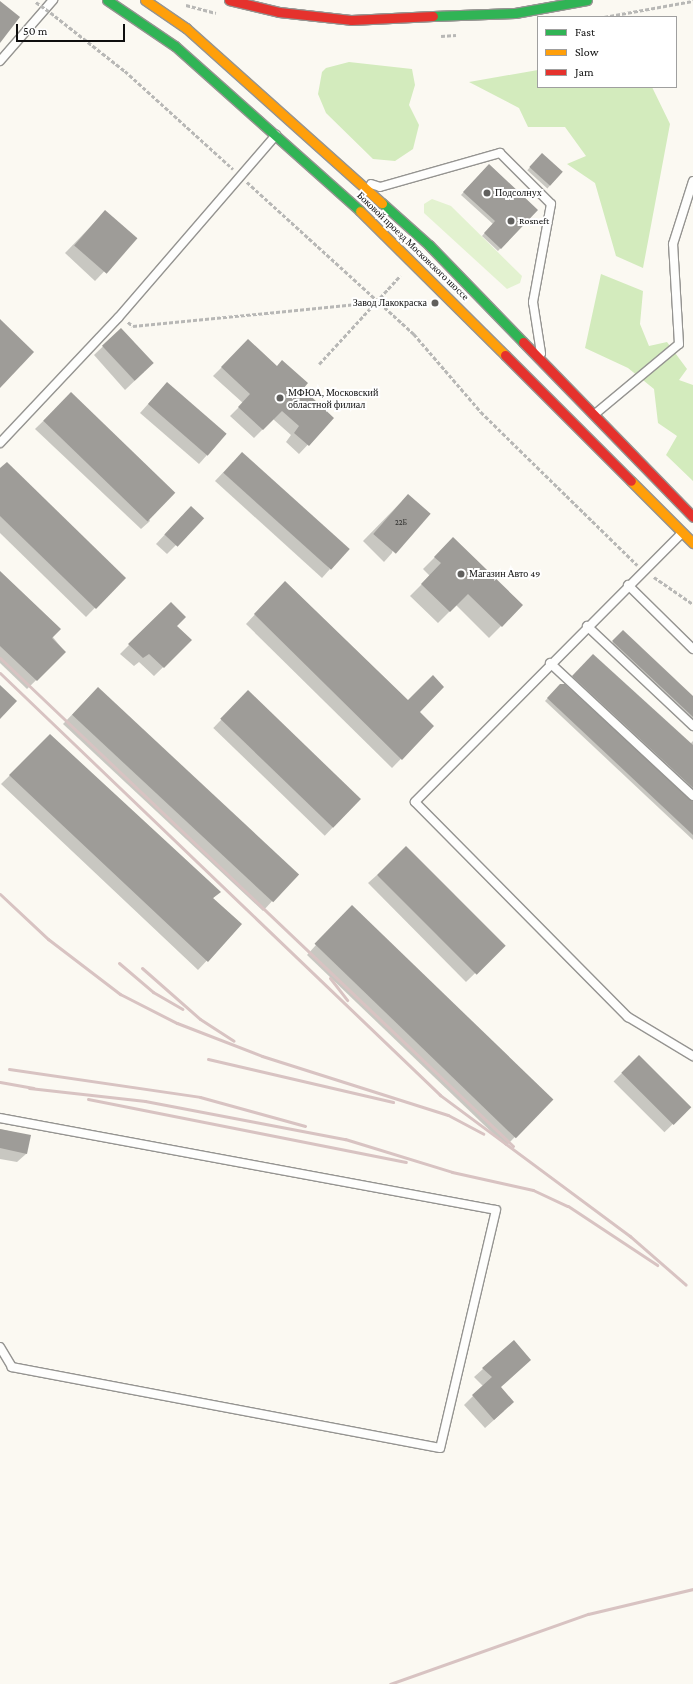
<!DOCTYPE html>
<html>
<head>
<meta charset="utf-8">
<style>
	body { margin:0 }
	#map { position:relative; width:693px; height:1684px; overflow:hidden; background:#fbf9f2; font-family:"Crimson Pro",serif }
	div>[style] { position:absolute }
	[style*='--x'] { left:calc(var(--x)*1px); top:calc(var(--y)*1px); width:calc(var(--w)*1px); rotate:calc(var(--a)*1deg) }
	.green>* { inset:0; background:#e3f2d0 }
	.forest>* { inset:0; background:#d3ebbd }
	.shadow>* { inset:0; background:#0003; transform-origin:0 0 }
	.building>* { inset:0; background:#9e9c98; transform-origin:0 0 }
	.path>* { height:2.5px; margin-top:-1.25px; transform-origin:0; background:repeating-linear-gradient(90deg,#b8b8b6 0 4px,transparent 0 6px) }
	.roads { filter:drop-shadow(1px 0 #959491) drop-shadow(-1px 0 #959491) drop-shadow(0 1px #959491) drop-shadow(0 -1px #959491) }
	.lane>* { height:8px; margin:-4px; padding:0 4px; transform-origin:4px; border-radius:4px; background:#fefefd }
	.fast>* { height:9px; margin:-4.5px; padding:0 4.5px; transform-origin:4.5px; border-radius:4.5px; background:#30b455 }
	.slow>* { height:9px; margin:-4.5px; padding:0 4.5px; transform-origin:4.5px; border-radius:4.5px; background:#ff9f0a }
	.jam>* { height:9px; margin:-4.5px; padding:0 4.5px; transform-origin:4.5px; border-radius:4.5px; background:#e5322d }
	.rail>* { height:3px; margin:-1.5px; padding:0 1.5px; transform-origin:1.5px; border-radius:1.5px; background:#d8c3c2 }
	.path-bridge>* { height:2.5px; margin-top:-1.25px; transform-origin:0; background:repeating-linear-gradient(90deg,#b8b8b6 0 4px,transparent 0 6px) }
	.dots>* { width:11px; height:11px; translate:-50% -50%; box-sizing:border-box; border:2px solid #fff; border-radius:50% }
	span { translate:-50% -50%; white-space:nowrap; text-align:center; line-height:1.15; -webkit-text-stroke:4px #fff; paint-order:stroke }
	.number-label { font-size:8px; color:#323230 }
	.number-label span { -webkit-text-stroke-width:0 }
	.poi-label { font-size:10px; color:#0e0e0e }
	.left { translate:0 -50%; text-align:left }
	.right { translate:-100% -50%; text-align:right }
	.street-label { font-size:10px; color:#0e0e0e }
	.legend { position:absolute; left:537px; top:16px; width:140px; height:72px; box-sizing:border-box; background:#fff; border:1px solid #9f9f9f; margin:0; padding:5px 7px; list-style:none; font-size:12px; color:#0e0e0e }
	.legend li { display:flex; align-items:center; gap:8px; height:20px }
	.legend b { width:20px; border:1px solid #9f9f9f }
	.scale { position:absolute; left:16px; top:24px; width:109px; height:18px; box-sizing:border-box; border:2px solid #0e0e0e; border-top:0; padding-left:5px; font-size:12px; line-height:14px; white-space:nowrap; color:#0e0e0e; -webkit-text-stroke:3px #fff; paint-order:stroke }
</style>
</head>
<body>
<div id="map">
	<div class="green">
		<div style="clip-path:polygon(432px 199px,451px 206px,522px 276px,520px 283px,507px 289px,424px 213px,424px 204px)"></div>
	</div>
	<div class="forest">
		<div style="clip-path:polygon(349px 62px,412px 69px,415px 85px,409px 105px,419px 125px,413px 149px,395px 161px,373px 159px,326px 113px,318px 94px,322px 72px,326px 68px)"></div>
		<div style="clip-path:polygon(538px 70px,538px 87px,652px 87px,670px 124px,643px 268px,616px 256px,595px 183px,567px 164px,586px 156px,565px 127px,528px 127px,519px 108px,469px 82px)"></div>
		<div style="clip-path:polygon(601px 274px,643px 291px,640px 324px,649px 346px,667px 342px,687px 369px,679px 380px,693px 385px,693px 481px,666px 455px,677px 436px,658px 423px,654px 389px,628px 368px,585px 348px)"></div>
	</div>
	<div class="shadow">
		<div style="left:542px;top:154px;width:27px;height:22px;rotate:42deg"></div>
		<div style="clip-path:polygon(489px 165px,537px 210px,498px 251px,482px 236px,493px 224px,461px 195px)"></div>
		<div style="clip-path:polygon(97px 220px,136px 238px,95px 281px,65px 253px)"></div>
		<div style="clip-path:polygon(121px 329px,144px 372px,125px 390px,94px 355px)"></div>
		<div style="clip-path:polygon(248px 341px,333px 418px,299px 454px,286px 442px,291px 435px,273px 419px,254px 438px,230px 416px,243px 403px,213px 376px)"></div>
		<div style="clip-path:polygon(167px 383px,207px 455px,199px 464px,140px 413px)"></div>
		<div style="clip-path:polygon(71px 394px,150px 521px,141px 529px,35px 429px)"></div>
		<div style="clip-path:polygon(233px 462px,330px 569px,322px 578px,215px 481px)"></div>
		<div style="clip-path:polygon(0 470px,124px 578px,86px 617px,0 533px)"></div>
		<div style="clip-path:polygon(408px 495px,392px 553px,384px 562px,363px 541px)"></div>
		<div style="clip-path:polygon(182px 516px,203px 518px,167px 554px,156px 544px)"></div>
		<div style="clip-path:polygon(453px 539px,522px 605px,489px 638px,456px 605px,438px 623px,410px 596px,430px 576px,423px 569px)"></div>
		<div style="clip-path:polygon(0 572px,65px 652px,27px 689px,0 663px)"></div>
		<div style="clip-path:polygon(277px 591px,433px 726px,392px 768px,246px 624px)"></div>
		<div style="clip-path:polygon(171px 603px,176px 626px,191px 640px,154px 676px,139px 662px,134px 666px,120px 654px)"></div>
		<div style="clip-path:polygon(623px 632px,693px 698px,693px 722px,611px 644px)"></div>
		<div style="clip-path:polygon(593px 656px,690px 744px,693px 741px,693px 793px,570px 679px)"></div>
		<div style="clip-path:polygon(560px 685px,693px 801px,693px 840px,545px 701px)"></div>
		<div style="left:248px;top:692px;width:155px;height:50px;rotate:44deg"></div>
		<div style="clip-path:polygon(89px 697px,297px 874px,263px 911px,63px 724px)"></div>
		<div style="clip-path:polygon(50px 736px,219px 892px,212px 899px,241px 924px,198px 970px,1px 784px)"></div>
		<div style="clip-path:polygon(377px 875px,503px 946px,466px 982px,368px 883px)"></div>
		<div style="clip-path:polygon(343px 915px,552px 1099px,506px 1146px,307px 955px)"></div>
		<div style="left:639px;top:1056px;width:72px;height:36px;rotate:45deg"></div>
		<div style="clip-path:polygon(0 1129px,30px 1136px,26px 1154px,17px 1162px,0 1159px)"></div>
		<div style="clip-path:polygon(513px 1342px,500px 1387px,504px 1411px,485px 1428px,464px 1405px,483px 1386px,474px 1377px)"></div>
	</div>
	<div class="building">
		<div style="clip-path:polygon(0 1px,20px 17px,0 43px)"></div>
		<div style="left:542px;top:153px;width:28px;height:19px;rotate:42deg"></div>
		<div style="clip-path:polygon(489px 164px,538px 210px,501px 249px,484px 233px,495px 221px,463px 192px)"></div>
		<div style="left:105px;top:210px;width:43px;height:47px;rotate:41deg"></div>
		<div style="clip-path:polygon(0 319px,34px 352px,0 388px)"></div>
		<div style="left:121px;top:328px;width:48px;height:26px;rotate:47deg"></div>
		<div style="clip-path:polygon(248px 339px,277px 366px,282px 360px,308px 383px,303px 389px,334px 418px,309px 446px,294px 433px,299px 426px,282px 411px,263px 430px,238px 407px,250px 394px,221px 367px)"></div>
		<div style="left:167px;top:382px;width:79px;height:29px;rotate:41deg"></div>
		<div style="left:71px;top:392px;width:145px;height:40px;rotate:44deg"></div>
		<div style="left:242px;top:452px;width:145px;height:28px;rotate:42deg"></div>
		<div style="clip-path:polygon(7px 462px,126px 578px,96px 609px,0 516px,0 468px)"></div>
		<div style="left:408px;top:494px;width:30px;height:53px;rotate:41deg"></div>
		<div style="left:191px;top:506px;width:18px;height:39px;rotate:43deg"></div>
		<div style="clip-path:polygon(453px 537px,523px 605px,502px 627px,468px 594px,450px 612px,421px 584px,441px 563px,434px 557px)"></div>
		<div style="clip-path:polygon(0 571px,61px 629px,52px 638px,66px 652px,37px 681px,0 646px)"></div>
		<div style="clip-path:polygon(285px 581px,408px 700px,433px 675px,444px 687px,420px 712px,434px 726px,402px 760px,254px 614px)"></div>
		<div style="clip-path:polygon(171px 602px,186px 617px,177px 626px,192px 640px,164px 668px,149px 654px,143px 658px,128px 644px)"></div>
		<div style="clip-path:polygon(623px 630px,693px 696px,693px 717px,612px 641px)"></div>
		<div style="clip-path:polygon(593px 654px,693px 745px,693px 788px,572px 676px)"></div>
		<div style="clip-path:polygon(560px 684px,565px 684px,693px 801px,693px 835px,547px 698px)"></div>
		<div style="clip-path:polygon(0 685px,17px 701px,0 719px)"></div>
		<div style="left:98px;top:687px;width:275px;height:38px;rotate:43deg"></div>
		<div style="left:248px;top:690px;width:157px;height:40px;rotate:44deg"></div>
		<div style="clip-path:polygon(50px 734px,221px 892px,213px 898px,242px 924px,208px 962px,9px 775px)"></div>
		<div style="left:406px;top:846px;width:141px;height:41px;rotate:45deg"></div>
		<div style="left:352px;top:905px;width:280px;height:54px;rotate:44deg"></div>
		<div style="left:639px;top:1055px;width:74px;height:25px;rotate:45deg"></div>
		<div style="clip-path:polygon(0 1129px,31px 1135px,27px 1154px,0 1148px)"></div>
		<div style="clip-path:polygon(514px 1340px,531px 1360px,501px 1387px,514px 1402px,494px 1420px,472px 1395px,492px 1377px,482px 1368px)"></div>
	</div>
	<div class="path">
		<div style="--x:186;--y:5;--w:31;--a:15"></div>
		<div style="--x:55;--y:16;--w:89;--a:38.2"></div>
		<div style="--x:125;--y:71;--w:146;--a:42.2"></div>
		<div style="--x:604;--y:17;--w:90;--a:-10.2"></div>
		<div style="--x:441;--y:36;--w:15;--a:-4"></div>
		<div style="--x:247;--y:182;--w:226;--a:42.3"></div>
		<div style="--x:414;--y:334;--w:103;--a:49.3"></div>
		<div style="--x:481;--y:412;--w:219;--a:44.4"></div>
		<div style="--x:128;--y:322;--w:6;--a:39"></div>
		<div style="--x:133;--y:326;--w:245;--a:-5.6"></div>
		<div style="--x:319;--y:364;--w:120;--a:-47.4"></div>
		<div style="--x:654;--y:577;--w:47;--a:34.7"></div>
	</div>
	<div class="roads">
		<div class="lane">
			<div style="--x:0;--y:61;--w:81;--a:-49"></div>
			<div style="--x:371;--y:184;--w:9;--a:18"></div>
			<div style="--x:380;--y:187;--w:125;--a:-15.8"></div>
			<div style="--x:500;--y:153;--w:72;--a:45"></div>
			<div style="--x:551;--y:204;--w:100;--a:100.4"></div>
			<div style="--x:533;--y:302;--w:52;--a:81.1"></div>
			<div style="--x:595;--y:414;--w:109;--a:-39.8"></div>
			<div style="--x:679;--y:344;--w:100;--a:-93.4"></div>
			<div style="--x:673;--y:244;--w:66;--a:-72.4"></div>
			<div style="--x:0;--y:443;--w:172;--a:-46.7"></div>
			<div style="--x:118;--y:318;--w:242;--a:-49.2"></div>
			<div style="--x:682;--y:533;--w:379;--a:134.8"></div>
			<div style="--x:415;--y:802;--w:303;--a:45.3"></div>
			<div style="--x:628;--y:1017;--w:76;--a:31"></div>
			<div style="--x:628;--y:585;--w:91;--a:44.6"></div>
			<div style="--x:587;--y:626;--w:146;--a:43.3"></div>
			<div style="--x:550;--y:663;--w:195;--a:42.9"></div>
			<div style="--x:0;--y:1118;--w:504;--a:10.51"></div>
			<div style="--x:496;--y:1210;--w:244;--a:103.2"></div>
			<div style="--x:440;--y:1448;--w:436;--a:-169.3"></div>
			<div style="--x:12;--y:1367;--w:23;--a:-121"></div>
		</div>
		<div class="fast">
			<div style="--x:107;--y:0;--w:82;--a:34.1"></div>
			<div style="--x:175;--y:46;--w:248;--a:41.7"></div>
			<div style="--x:433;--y:16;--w:82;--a:-2.1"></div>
			<div style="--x:515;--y:13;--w:73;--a:-10.2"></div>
			<div style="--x:382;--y:203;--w:63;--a:41.8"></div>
			<div style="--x:429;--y:245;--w:135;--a:45.9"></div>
		</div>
		<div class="slow">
			<div style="--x:145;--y:0;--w:50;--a:34.3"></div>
			<div style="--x:186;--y:28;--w:263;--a:41.8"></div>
			<div style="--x:360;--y:211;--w:204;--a:44.8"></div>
			<div style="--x:631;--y:481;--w:88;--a:45"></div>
		</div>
		<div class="jam">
			<div style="--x:229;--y:0;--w:51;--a:13.5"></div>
			<div style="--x:279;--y:12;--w:72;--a:6.3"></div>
			<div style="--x:351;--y:20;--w:82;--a:-2.8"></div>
			<div style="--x:523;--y:342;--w:244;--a:45.8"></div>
			<div style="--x:505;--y:355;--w:178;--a:45"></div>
		</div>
	</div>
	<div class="rail">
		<div style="--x:0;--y:658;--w:708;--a:43.57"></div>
		<div style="--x:0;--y:673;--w:610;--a:43.8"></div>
		<div style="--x:440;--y:1095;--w:237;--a:36.6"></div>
		<div style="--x:630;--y:1236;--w:74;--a:41.2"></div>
		<div style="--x:0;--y:894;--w:66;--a:43.2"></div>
		<div style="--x:48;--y:939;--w:91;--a:37.4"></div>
		<div style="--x:120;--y:994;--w:64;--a:27"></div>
		<div style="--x:177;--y:1023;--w:91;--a:21.2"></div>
		<div style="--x:262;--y:1056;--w:195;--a:17.6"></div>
		<div style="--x:448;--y:1115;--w:40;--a:28"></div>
		<div style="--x:119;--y:963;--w:45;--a:40.5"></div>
		<div style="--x:153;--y:992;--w:34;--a:30"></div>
		<div style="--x:142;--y:968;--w:77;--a:41.3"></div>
		<div style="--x:200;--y:1019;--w:40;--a:32.9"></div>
		<div style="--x:330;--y:978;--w:28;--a:52"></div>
		<div style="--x:208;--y:1059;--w:190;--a:13.1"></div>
		<div style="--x:9;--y:1069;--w:193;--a:8.3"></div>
		<div style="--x:200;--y:1097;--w:109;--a:15.4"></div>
		<div style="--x:0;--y:1082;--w:34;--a:10"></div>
		<div style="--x:29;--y:1088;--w:117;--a:6.4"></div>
		<div style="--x:145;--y:1101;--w:204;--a:10.8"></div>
		<div style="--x:345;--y:1139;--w:112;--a:17.1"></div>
		<div style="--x:452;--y:1172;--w:83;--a:12.5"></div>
		<div style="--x:533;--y:1190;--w:38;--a:25"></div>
		<div style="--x:568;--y:1206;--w:107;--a:33.5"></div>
		<div style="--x:88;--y:1099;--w:324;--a:11.2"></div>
		<div style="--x:390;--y:1684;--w:210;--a:-19.5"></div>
		<div style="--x:588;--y:1614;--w:108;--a:-13.4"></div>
	</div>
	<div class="path-bridge">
		<div style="--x:36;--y:2;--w:24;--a:36"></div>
	</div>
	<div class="dots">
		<div style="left:487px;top:193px;background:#61605e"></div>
		<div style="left:511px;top:221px;background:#61605e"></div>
		<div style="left:435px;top:303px;background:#61605e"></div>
		<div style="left:280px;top:398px;background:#61605e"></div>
		<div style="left:461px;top:574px;background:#61605e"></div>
	</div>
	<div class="number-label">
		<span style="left:401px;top:523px">22Б</span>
	</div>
	<div class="poi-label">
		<span class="left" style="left:495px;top:193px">Подсолнух</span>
		<span class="left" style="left:519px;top:221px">Rosneft</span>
		<span class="right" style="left:427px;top:303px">Завод Лакокраска</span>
		<span class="left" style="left:288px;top:398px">МФЮА, Московский<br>областной филиал</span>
		<span class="left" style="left:469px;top:574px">Магазин Авто 49</span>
	</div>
	<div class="street-label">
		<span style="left:413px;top:246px;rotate:44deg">Боковой проезд Московского шоссе</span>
	</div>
	<ul class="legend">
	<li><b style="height:5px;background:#30b455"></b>Fast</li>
	<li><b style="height:5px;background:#ff9f0a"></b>Slow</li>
	<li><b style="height:5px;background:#e5322d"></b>Jam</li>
	</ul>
	<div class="scale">50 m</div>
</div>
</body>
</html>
